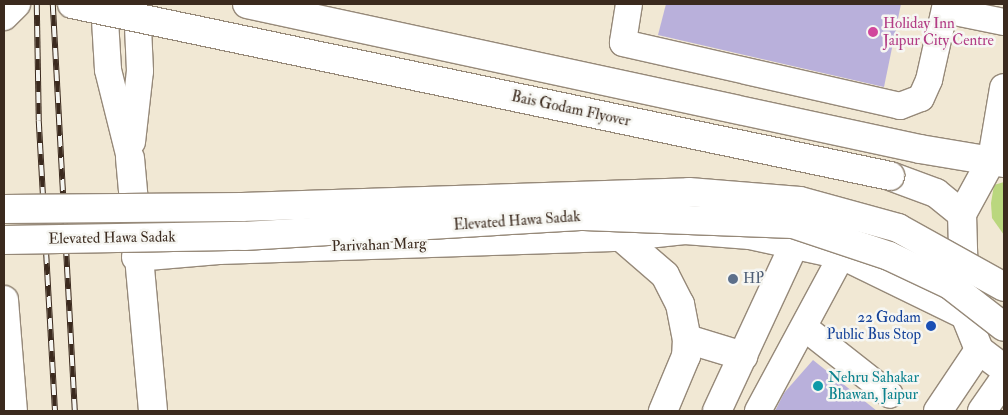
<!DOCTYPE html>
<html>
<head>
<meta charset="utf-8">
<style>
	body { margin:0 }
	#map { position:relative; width:1008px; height:415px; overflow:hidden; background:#f1e8d4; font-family:"IM FELL Double Pica",serif }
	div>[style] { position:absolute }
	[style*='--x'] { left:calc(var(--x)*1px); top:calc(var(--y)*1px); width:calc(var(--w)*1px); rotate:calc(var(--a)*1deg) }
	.green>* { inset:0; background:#bad77e }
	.building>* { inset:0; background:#b9b0db }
	.roads { filter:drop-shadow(1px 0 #968979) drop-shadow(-1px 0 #968979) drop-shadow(0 1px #968979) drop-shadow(0 -1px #968979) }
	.street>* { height:26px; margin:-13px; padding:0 13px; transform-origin:13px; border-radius:13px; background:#fff }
	.secondary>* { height:28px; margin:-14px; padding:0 14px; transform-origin:14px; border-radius:14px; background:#fff }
	.rail>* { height:5.5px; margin-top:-2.75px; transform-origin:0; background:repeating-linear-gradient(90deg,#f6f6f2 0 11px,#3b2a1e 0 22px); box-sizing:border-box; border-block:1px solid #3b2a1e }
	.bridges { filter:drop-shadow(1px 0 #968979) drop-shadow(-1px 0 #968979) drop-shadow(0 1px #968979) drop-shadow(0 -1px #968979) }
	.secondary-bridge>* { height:28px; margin:-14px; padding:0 14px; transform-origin:14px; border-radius:14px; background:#fff }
	.dots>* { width:14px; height:14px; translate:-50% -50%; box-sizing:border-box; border:2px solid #f6f6f2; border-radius:50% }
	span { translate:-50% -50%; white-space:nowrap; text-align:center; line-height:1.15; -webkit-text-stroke:5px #f6f6f2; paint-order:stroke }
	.hotel-label { font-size:15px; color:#b23c85 }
	.left { translate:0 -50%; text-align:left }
	.street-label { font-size:15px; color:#3b2a1e }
	.service-label { font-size:15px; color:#4e5e75 }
	.transit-label { font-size:15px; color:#164399 }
	.right { translate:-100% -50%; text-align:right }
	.culture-label { font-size:15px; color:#0d838f }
	.frame { position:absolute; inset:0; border:5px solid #3b2a1e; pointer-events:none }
</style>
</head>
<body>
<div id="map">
	<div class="green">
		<div style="clip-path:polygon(1004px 182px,1004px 235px,992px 218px,991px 203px,994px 185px)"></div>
	</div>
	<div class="building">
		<div style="clip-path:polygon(666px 4px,901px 4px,884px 87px,658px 35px)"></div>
		<div style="clip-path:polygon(813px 360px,877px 411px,775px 411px,784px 393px)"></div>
	</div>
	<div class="roads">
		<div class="street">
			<div style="--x:104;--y:4;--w:66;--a:86.5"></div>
			<div style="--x:108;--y:70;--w:91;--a:76"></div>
			<div style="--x:629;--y:4;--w:39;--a:99"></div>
			<div style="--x:623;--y:43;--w:284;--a:12.8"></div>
			<div style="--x:900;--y:106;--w:22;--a:-21"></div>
			<div style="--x:921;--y:98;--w:20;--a:-66"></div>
			<div style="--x:929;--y:80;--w:78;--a:-77.4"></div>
			<div style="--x:945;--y:10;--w:60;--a:11.5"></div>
			<div style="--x:132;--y:142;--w:71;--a:-83.6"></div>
			<div style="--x:140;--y:71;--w:67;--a:-92.6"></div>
			<div style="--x:805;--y:328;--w:108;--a:38.2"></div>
			<div style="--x:758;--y:411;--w:177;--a:-61.7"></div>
		</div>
		<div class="secondary">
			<div style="--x:247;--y:4;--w:688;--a:12.16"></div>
			<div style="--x:920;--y:149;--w:85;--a:9.5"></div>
			<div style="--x:4;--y:16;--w:17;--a:-45"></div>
			<div style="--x:130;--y:158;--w:254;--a:84.8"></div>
			<div style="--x:890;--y:176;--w:49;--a:20.3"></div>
			<div style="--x:936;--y:193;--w:33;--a:39"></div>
			<div style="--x:962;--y:214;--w:101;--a:88.3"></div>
			<div style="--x:965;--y:315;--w:38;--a:68"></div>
			<div style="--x:979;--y:350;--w:31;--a:37"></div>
			<div style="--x:962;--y:214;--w:63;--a:-61.4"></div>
			<div style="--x:992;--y:159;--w:72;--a:-80.4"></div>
			<div style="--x:621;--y:237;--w:58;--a:40.8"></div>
			<div style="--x:665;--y:275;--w:33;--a:63"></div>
			<div style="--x:680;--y:304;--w:36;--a:79"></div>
			<div style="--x:687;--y:339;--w:17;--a:93"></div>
			<div style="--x:686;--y:356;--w:60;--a:112.7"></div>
			<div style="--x:136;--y:257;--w:83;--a:-4.8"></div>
			<div style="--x:219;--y:250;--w:402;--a:-1.9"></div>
			<div style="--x:621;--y:237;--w:64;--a:-6.2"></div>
			<div style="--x:685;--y:230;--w:65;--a:4.4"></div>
			<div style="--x:750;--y:235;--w:94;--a:12.3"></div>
			<div style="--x:842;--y:255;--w:137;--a:26"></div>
			<div style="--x:4;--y:300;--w:111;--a:85.4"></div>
			<div style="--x:687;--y:339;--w:59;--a:16.9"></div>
			<div style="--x:717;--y:411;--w:185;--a:-65.1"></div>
			<div style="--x:938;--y:411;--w:73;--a:-56.1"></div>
			<div style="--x:982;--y:411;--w:38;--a:-55"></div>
		</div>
	</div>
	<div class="rail">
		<div style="--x:37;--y:4;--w:117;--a:89"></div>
		<div style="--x:39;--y:121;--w:290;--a:86.8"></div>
		<div style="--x:53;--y:4;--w:408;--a:86.9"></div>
	</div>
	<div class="bridges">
		<div class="secondary-bridge">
			<div style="--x:72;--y:4;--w:836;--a:11.87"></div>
			<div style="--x:4;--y:209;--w:238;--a:-0.5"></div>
			<div style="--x:242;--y:207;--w:447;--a:-1.9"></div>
			<div style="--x:689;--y:192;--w:111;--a:4.6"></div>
			<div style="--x:800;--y:201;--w:102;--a:15.4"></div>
			<div style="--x:898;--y:228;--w:121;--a:29.1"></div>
			<div style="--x:4;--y:240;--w:240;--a:-1"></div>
			<div style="--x:244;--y:236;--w:341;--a:-3.4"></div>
			<div style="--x:584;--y:216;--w:209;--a:2.2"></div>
			<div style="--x:793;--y:224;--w:101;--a:18.4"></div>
			<div style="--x:889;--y:256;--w:68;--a:25.4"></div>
			<div style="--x:950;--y:285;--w:68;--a:37.9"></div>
		</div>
	</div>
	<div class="dots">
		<div style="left:873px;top:32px;background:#d1479c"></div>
		<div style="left:733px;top:279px;background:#5c6f8a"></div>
		<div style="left:931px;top:326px;background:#1a4fb4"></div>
		<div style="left:818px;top:386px;background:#0f9aa8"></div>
	</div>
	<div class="hotel-label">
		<span class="left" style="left:883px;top:32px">Holiday Inn<br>Jaipur City Centre</span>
	</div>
	<div class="street-label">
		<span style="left:571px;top:109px;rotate:12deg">Bais Godam Flyover</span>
		<span style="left:517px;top:221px;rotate:-4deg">Elevated Hawa Sadak</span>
		<span style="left:112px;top:238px;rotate:-1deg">Elevated Hawa Sadak</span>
		<span style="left:379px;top:245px;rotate:-2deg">Parivahan Marg</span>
	</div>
	<div class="service-label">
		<span class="left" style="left:743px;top:279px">HP</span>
	</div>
	<div class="transit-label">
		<span class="right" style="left:921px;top:326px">22 Godam<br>Public Bus Stop</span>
	</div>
	<div class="culture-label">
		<span class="left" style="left:828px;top:386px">Nehru Sahakar<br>Bhawan, Jaipur</span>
	</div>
	<div class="frame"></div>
</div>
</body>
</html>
